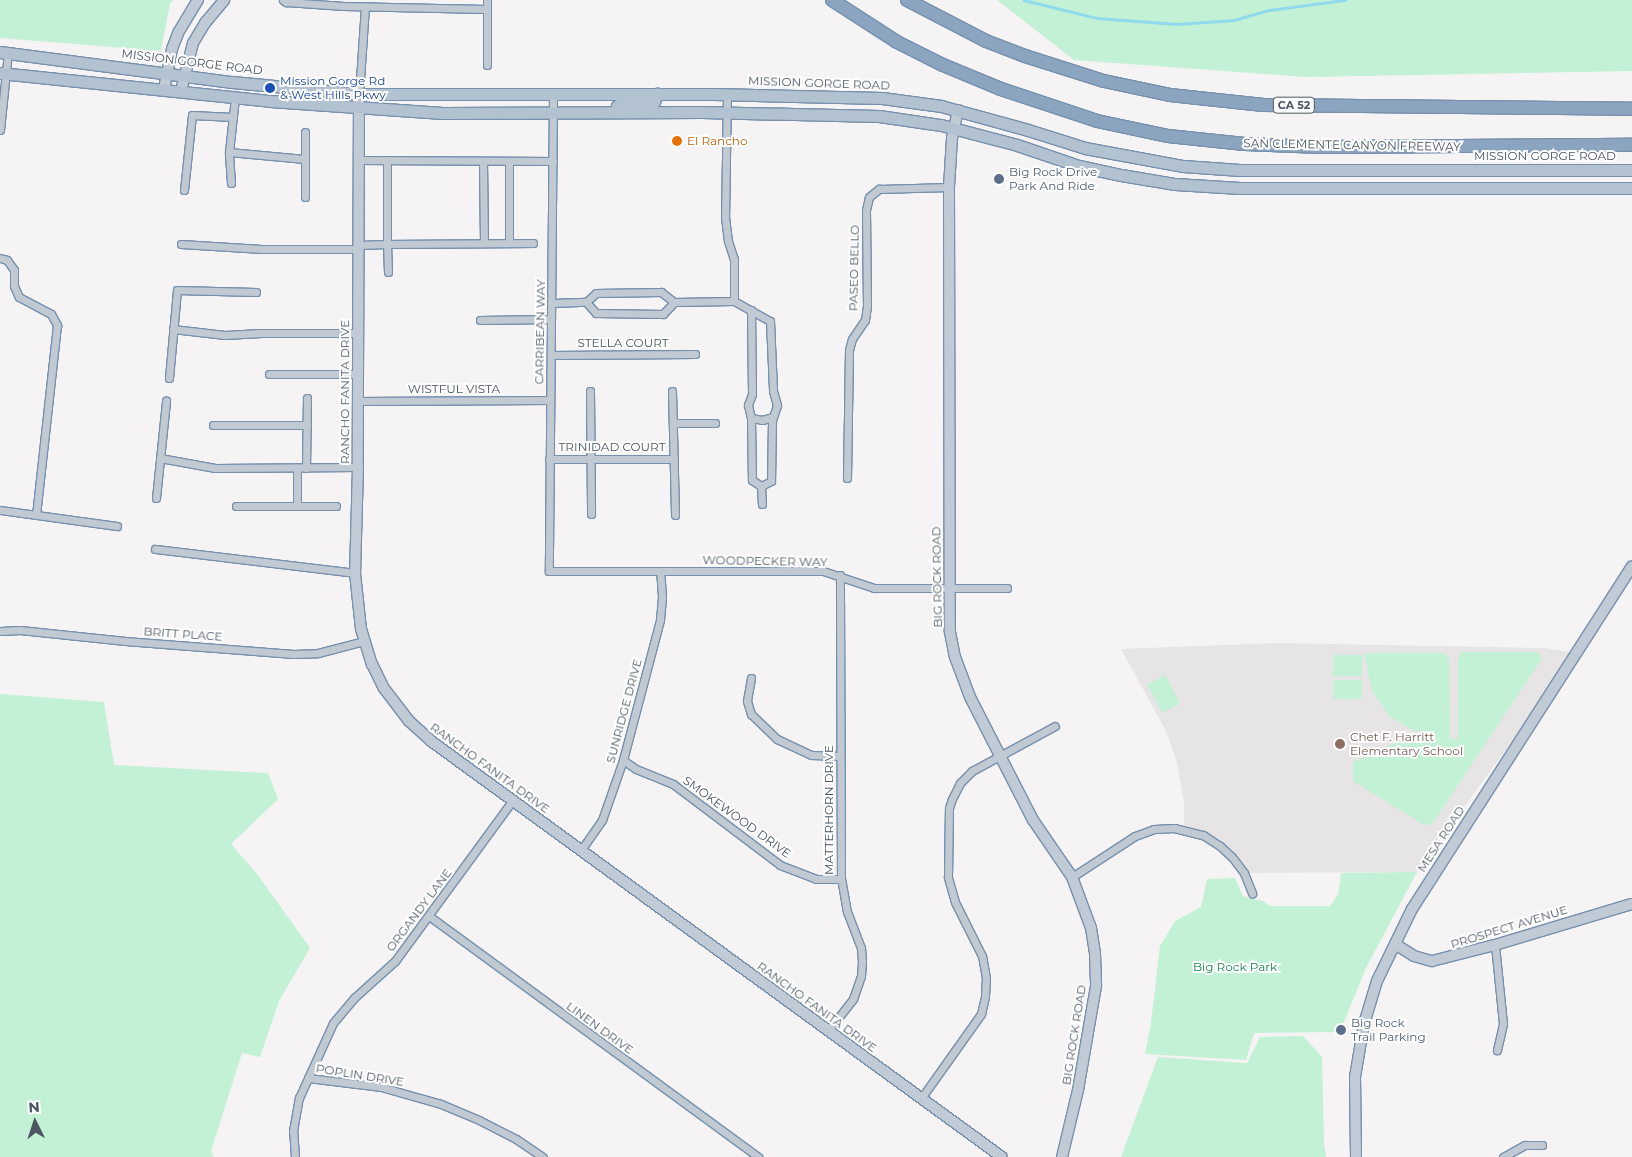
<!DOCTYPE html>
<html>
<head>
<meta charset="utf-8">
<style>
	body { margin:0 }
	#map { position:relative; width:1632px; height:1157px; overflow:hidden; background:#f5f3f3; font-family:Montserrat,sans-serif }
	div>[style] { position:absolute }
	[style*='--x'] { left:calc(var(--x)*1px); top:calc(var(--y)*1px); width:calc(var(--w)*1px); rotate:calc(var(--a)*1deg) }
	.education>* { inset:0; background:#e6e4e5 }
	.green>* { inset:0; background:#c3f1d5; transform-origin:0 0 }
	.stream>* { height:2.5px; margin:-1.25px; padding:0 1.25px; transform-origin:1.25px; border-radius:1.25px; background:#90daee }
	.roads { filter:drop-shadow(1px 0 #7690ad) drop-shadow(-1px 0 #7690ad) drop-shadow(0 1px #7690ad) drop-shadow(0 -1px #7690ad) }
	.street>* { height:7px; margin:-3.5px; padding:0 3.5px; transform-origin:3.5px; border-radius:3.5px; background:#c1cad2 }
	.secondary>* { height:10px; margin:-5px; padding:0 5px; transform-origin:5px; border-radius:5px; background:#c1cbd6 }
	.primary>* { height:11px; margin:-5.5px; padding:0 5.5px; transform-origin:5.5px; border-radius:5.5px; background:#b3c2d1 }
	.highway>* { height:12px; margin:-6px; padding:0 6px; transform-origin:6px; border-radius:6px; background:#8ba5c1 }
	.dots>* { width:14px; height:14px; translate:-50% -50%; box-sizing:border-box; border:2px solid #fff; border-radius:50% }
	span { translate:-50% -50%; white-space:nowrap; text-align:center; line-height:1.15; -webkit-text-stroke:4px #fff; paint-order:stroke }
	.shield-label span { padding:1px 4px; background:#fff; border:1px solid; border-radius:4px; -webkit-text-stroke-width:0 }
	.shield-label { font-size:11px; color:#4a5661; font-weight:700 }
	.street-label { font-size:12px; color:#4a5661 }
	.transit-label { font-size:12px; color:#164399 }
	.left { translate:0 -50%; text-align:left }
	.food-label { font-size:12px; color:#c56008 }
	.service-label { font-size:12px; color:#4e5e75 }
	.education-label { font-size:12px; color:#785e54 }
	.park-label { font-size:12px; color:#17864f }
	.north { position:absolute; left:10px; top:1097px; width:50px; height:50px; -webkit-text-stroke:4px #fff; paint-order:stroke; rotate:356deg; font-size:14px; font-weight:700; line-height:20px; text-align:center; color:#4a5661 }
	.north::after { content:''; display:block; margin:auto; width:18px; height:22px; background:#4a5661; clip-path:polygon(50% 0,100% 100%,50% 72%,0 100%) }
</style>
</head>
<body>
<div id="map">
	<div class="education">
		<div style="clip-path:polygon(1277px 643px,1544px 648px,1576px 653px,1417px 872px,1244px 873px,1220px 846px,1184px 829px,1184px 801px,1176px 759px,1165px 729px,1121px 649px)"></div>
	</div>
	<div class="green">
		<div style="clip-path:polygon(0 0,173px 0,170px 3px,161px 51px,0 38px)"></div>
		<div style="clip-path:polygon(997px 0,1632px 0,1632px 71px,1306px 77px,1074px 60px)"></div>
		<div style="clip-path:polygon(1462px 652px,1537px 652px,1542px 658px,1433px 823px,1424px 825px,1353px 781px,1353px 762px,1410px 736px,1431px 734px,1412px 730px,1390px 717px,1372px 691px,1364px 653px,1444px 653px,1449px 659px,1450px 738px,1458px 740px,1458px 659px)"></div>
		<div style="left:1333px;top:655px;width:29px;height:21px"></div>
		<div style="left:1165px;top:675px;width:32px;height:20px;rotate:62deg"></div>
		<div style="left:1333px;top:680px;width:29px;height:19px"></div>
		<div style="clip-path:polygon(0 694px,104px 702px,114px 765px,268px 773px,278px 799px,231px 844px,257px 874px,310px 948px,279px 1001px,260px 1057px,242px 1053px,211px 1151px,214px 1157px,0 1157px)"></div>
		<div style="clip-path:polygon(1417px 872px,1366px 968px,1340px 1032px,1254px 1033px,1246px 1060px,1145px 1054px,1151px 1023px,1160px 946px,1175px 921px,1201px 907px,1207px 879px,1235px 878px,1243px 896px,1263px 901px,1270px 906px,1330px 906px,1338px 895px,1341px 873px)"></div>
		<div style="clip-path:polygon(1303px 1036px,1322px 1057px,1324px 1143px,1326px 1157px,1121px 1157px,1158px 1057px,1247px 1063px,1260px 1037px)"></div>
	</div>
	<div class="stream">
		<div style="--x:1024;--y:0;--w:75;--a:13.9"></div>
		<div style="--x:1097;--y:18;--w:80;--a:4.3"></div>
		<div style="--x:1177;--y:24;--w:57;--a:-4"></div>
		<div style="--x:1234;--y:20;--w:36;--a:-16"></div>
		<div style="--x:1269;--y:10;--w:77;--a:-7.5"></div>
	</div>
	<div class="roads">
		<div class="street">
			<div style="--x:283;--y:0;--w:4;--a:34"></div>
			<div style="--x:286;--y:2;--w:58;--a:3.9"></div>
			<div style="--x:344;--y:6;--w:142;--a:1.2"></div>
			<div style="--x:487;--y:0;--w:65;--a:90"></div>
			<div style="--x:359;--y:94;--w:88;--a:-86.1"></div>
			<div style="--x:553;--y:94;--w:477;--a:90.5"></div>
			<div style="--x:549;--y:571;--w:274;--a:0"></div>
			<div style="--x:823;--y:571;--w:54;--a:18.4"></div>
			<div style="--x:874;--y:588;--w:133;--a:0"></div>
			<div style="--x:727;--y:94;--w:123;--a:90.9"></div>
			<div style="--x:725;--y:217;--w:24;--a:83"></div>
			<div style="--x:728;--y:241;--w:19;--a:72"></div>
			<div style="--x:734;--y:259;--w:42;--a:90"></div>
			<div style="--x:0;--y:130;--w:78;--a:-84.1"></div>
			<div style="--x:229;--y:152;--w:76;--a:5.3"></div>
			<div style="--x:359;--y:160;--w:194;--a:0.3"></div>
			<div style="--x:483;--y:161;--w:82;--a:89.3"></div>
			<div style="--x:509;--y:161;--w:82;--a:90"></div>
			<div style="--x:231;--y:183;--w:31;--a:-94"></div>
			<div style="--x:229;--y:152;--w:54;--a:-83.7"></div>
			<div style="--x:184;--y:190;--w:75;--a:-83.9"></div>
			<div style="--x:192;--y:115;--w:41;--a:2.8"></div>
			<div style="--x:305;--y:197;--w:65;--a:-90"></div>
			<div style="--x:181;--y:244;--w:81;--a:3.5"></div>
			<div style="--x:262;--y:249;--w:97;--a:0"></div>
			<div style="--x:359;--y:245;--w:28;--a:-2"></div>
			<div style="--x:387;--y:244;--w:84;--a:-90"></div>
			<div style="--x:0;--y:258;--w:7;--a:16"></div>
			<div style="--x:7;--y:260;--w:12;--a:55"></div>
			<div style="--x:14;--y:270;--w:16;--a:90"></div>
			<div style="--x:14;--y:286;--w:12;--a:66"></div>
			<div style="--x:19;--y:297;--w:36;--a:28"></div>
			<div style="--x:51;--y:314;--w:13;--a:61"></div>
			<div style="--x:57;--y:325;--w:190;--a:96.3"></div>
			<div style="--x:388;--y:272;--w:28;--a:-92"></div>
			<div style="--x:387;--y:244;--w:146;--a:-0.4"></div>
			<div style="--x:586;--y:302;--w:15;--a:48"></div>
			<div style="--x:596;--y:313;--w:67;--a:0.9"></div>
			<div style="--x:663;--y:314;--w:16;--a:-47"></div>
			<div style="--x:552;--y:303;--w:34;--a:-2"></div>
			<div style="--x:586;--y:302;--w:13;--a:-42"></div>
			<div style="--x:596;--y:293;--w:65;--a:-0.9"></div>
			<div style="--x:661;--y:292;--w:16;--a:38"></div>
			<div style="--x:674;--y:302;--w:60;--a:-1"></div>
			<div style="--x:734;--y:301;--w:41;--a:29.1"></div>
			<div style="--x:770;--y:321;--w:70;--a:87.5"></div>
			<div style="--x:773;--y:391;--w:15;--a:74"></div>
			<div style="--x:777;--y:405;--w:16;--a:108"></div>
			<div style="--x:772;--y:420;--w:61;--a:90.9"></div>
			<div style="--x:771;--y:481;--w:11;--a:153"></div>
			<div style="--x:751;--y:310;--w:84;--a:89.3"></div>
			<div style="--x:752;--y:394;--w:12;--a:110"></div>
			<div style="--x:748;--y:405;--w:13;--a:77"></div>
			<div style="--x:751;--y:418;--w:62;--a:89.1"></div>
			<div style="--x:752;--y:480;--w:11;--a:34"></div>
			<div style="--x:480;--y:320;--w:71;--a:-0.8"></div>
			<div style="--x:173;--y:329;--w:52;--a:6.6"></div>
			<div style="--x:225;--y:335;--w:36;--a:-3"></div>
			<div style="--x:261;--y:333;--w:97;--a:0"></div>
			<div style="--x:551;--y:355;--w:144;--a:-0.4"></div>
			<div style="--x:269;--y:374;--w:89;--a:0"></div>
			<div style="--x:169;--y:378;--w:88;--a:-84.8"></div>
			<div style="--x:177;--y:290;--w:79;--a:1.5"></div>
			<div style="--x:590;--y:391;--w:123;--a:89.5"></div>
			<div style="--x:672;--y:391;--w:124;--a:88.6"></div>
			<div style="--x:358;--y:401;--w:192;--a:-0.3"></div>
			<div style="--x:751;--y:418;--w:11;--a:10"></div>
			<div style="--x:762;--y:420;--w:11;--a:-15"></div>
			<div style="--x:673;--y:423;--w:42;--a:0"></div>
			<div style="--x:213;--y:425;--w:94;--a:0"></div>
			<div style="--x:160;--y:458;--w:56;--a:10.3"></div>
			<div style="--x:215;--y:468;--w:143;--a:-0.4"></div>
			<div style="--x:549;--y:459;--w:125;--a:0"></div>
			<div style="--x:306;--y:468;--w:70;--a:-89.2"></div>
			<div style="--x:847;--y:478;--w:128;--a:-89.1"></div>
			<div style="--x:849;--y:350;--w:11;--a:-75"></div>
			<div style="--x:852;--y:339;--w:23;--a:-56"></div>
			<div style="--x:865;--y:320;--w:14;--a:-82"></div>
			<div style="--x:867;--y:306;--w:96;--a:-90.6"></div>
			<div style="--x:866;--y:210;--w:13;--a:-77"></div>
			<div style="--x:869;--y:197;--w:13;--a:-39"></div>
			<div style="--x:879;--y:189;--w:70;--a:-1.6"></div>
			<div style="--x:761;--y:486;--w:18;--a:87"></div>
			<div style="--x:156;--y:498;--w:98;--a:-84.1"></div>
			<div style="--x:236;--y:506;--w:100;--a:0"></div>
			<div style="--x:297;--y:506;--w:38;--a:-90"></div>
			<div style="--x:0;--y:510;--w:118;--a:7.8"></div>
			<div style="--x:155;--y:549;--w:201;--a:6.8"></div>
			<div style="--x:0;--y:631;--w:20;--a:-3"></div>
			<div style="--x:20;--y:630;--w:106;--a:6"></div>
			<div style="--x:125;--y:641;--w:169;--a:4.4"></div>
			<div style="--x:293;--y:654;--w:25;--a:-2"></div>
			<div style="--x:318;--y:653;--w:48;--a:-14.6"></div>
			<div style="--x:751;--y:678;--w:23;--a:100"></div>
			<div style="--x:747;--y:701;--w:14;--a:73"></div>
			<div style="--x:751;--y:714;--w:36;--a:44"></div>
			<div style="--x:777;--y:739;--w:38;--a:25"></div>
			<div style="--x:812;--y:755;--w:28;--a:2"></div>
			<div style="--x:623;--y:760;--w:16;--a:35"></div>
			<div style="--x:636;--y:769;--w:40;--a:22"></div>
			<div style="--x:673;--y:784;--w:134;--a:37.1"></div>
			<div style="--x:780;--y:865;--w:39;--a:21"></div>
			<div style="--x:816;--y:879;--w:25;--a:0"></div>
			<div style="--x:581;--y:850;--w:37;--a:-55"></div>
			<div style="--x:602;--y:820;--w:64;--a:-70.7"></div>
			<div style="--x:623;--y:760;--w:145;--a:-75.2"></div>
			<div style="--x:660;--y:620;--w:23;--a:-85"></div>
			<div style="--x:662;--y:597;--w:26;--a:-94"></div>
			<div style="--x:1072;--y:877;--w:75;--a:-33.1"></div>
			<div style="--x:1135;--y:836;--w:20;--a:-20"></div>
			<div style="--x:1154;--y:829;--w:20;--a:-3"></div>
			<div style="--x:1174;--y:828;--w:30;--a:14"></div>
			<div style="--x:1203;--y:835;--w:20;--a:33"></div>
			<div style="--x:1220;--y:846;--w:16;--a:43"></div>
			<div style="--x:1232;--y:857;--w:20;--a:53"></div>
			<div style="--x:1244;--y:873;--w:22;--a:68"></div>
			<div style="--x:429;--y:916;--w:408;--a:36.2"></div>
			<div style="--x:1495;--y:945;--w:79;--a:84.2"></div>
			<div style="--x:1503;--y:1024;--w:27;--a:103"></div>
			<div style="--x:828;--y:1031;--w:41;--a:-52"></div>
			<div style="--x:853;--y:999;--w:24;--a:-71"></div>
			<div style="--x:861;--y:976;--w:14;--a:-86"></div>
			<div style="--x:862;--y:962;--w:14;--a:-94"></div>
			<div style="--x:861;--y:948;--w:39;--a:-111"></div>
			<div style="--x:847;--y:912;--w:34;--a:-100"></div>
			<div style="--x:841;--y:879;--w:304;--a:-90.2"></div>
			<div style="--x:308;--y:1078;--w:74;--a:7"></div>
			<div style="--x:381;--y:1087;--w:62;--a:15.8"></div>
			<div style="--x:441;--y:1104;--w:41;--a:22.8"></div>
			<div style="--x:479;--y:1120;--w:42;--a:27.2"></div>
			<div style="--x:516;--y:1139;--w:32;--a:34"></div>
			<div style="--x:922;--y:1097;--w:102;--a:-54.6"></div>
			<div style="--x:981;--y:1014;--w:18;--a:-77"></div>
			<div style="--x:985;--y:996;--w:18;--a:-87"></div>
			<div style="--x:986;--y:978;--w:22;--a:-100"></div>
			<div style="--x:982;--y:956;--w:60;--a:-116.6"></div>
			<div style="--x:955;--y:902;--w:26;--a:-106"></div>
			<div style="--x:948;--y:877;--w:69;--a:-89.2"></div>
			<div style="--x:949;--y:808;--w:9;--a:-72"></div>
			<div style="--x:952;--y:799;--w:18;--a:-63"></div>
			<div style="--x:960;--y:783;--w:17;--a:-45"></div>
			<div style="--x:972;--y:771;--w:94;--a:-28.5"></div>
			<div style="--x:295;--y:1157;--w:26;--a:-94"></div>
			<div style="--x:293;--y:1131;--w:34;--a:-80"></div>
			<div style="--x:299;--y:1098;--w:82;--a:-65.6"></div>
			<div style="--x:333;--y:1023;--w:33;--a:-50"></div>
			<div style="--x:354;--y:998;--w:55;--a:-42.1"></div>
			<div style="--x:395;--y:961;--w:198;--a:-53.8"></div>
			<div style="--x:1503;--y:1157;--w:25;--a:-29"></div>
			<div style="--x:1525;--y:1145;--w:17;--a:0"></div>
		</div>
		<div class="secondary">
			<div style="--x:164;--y:89;--w:41;--a:-78.7"></div>
			<div style="--x:172;--y:49;--w:17;--a:-69"></div>
			<div style="--x:178;--y:33;--w:39;--a:-59"></div>
			<div style="--x:181;--y:91;--w:49;--a:-76"></div>
			<div style="--x:193;--y:43;--w:23;--a:-59"></div>
			<div style="--x:205;--y:23;--w:30;--a:-50"></div>
			<div style="--x:359;--y:94;--w:373;--a:90.2"></div>
			<div style="--x:358;--y:467;--w:106;--a:91.6"></div>
			<div style="--x:355;--y:573;--w:56;--a:83.9"></div>
			<div style="--x:361;--y:629;--w:37;--a:73"></div>
			<div style="--x:372;--y:664;--w:25;--a:64"></div>
			<div style="--x:383;--y:687;--w:43;--a:52.6"></div>
			<div style="--x:409;--y:721;--w:30;--a:42"></div>
			<div style="--x:431;--y:741;--w:706;--a:36.08"></div>
			<div style="--x:958;--y:110;--w:29;--a:102"></div>
			<div style="--x:952;--y:138;--w:49;--a:93.5"></div>
			<div style="--x:949;--y:187;--w:445;--a:89.9"></div>
			<div style="--x:950;--y:632;--w:25;--a:79"></div>
			<div style="--x:955;--y:657;--w:43;--a:69.4"></div>
			<div style="--x:970;--y:697;--w:138;--a:62.9"></div>
			<div style="--x:1033;--y:820;--w:69;--a:55.6"></div>
			<div style="--x:1072;--y:877;--w:54;--a:69.6"></div>
			<div style="--x:1091;--y:928;--w:26;--a:81"></div>
			<div style="--x:1095;--y:954;--w:32;--a:88"></div>
			<div style="--x:1096;--y:986;--w:106;--a:99.8"></div>
			<div style="--x:1078;--y:1090;--w:69;--a:103.4"></div>
			<div style="--x:1395;--y:944;--w:22;--a:32"></div>
			<div style="--x:1414;--y:956;--w:19;--a:16"></div>
			<div style="--x:1432;--y:961;--w:65;--a:-14.3"></div>
			<div style="--x:1495;--y:945;--w:143;--a:-16.7"></div>
			<div style="--x:1356;--y:1157;--w:80;--a:-90.7"></div>
			<div style="--x:1355;--y:1077;--w:54;--a:-80.4"></div>
			<div style="--x:1364;--y:1024;--w:45;--a:-73.2"></div>
			<div style="--x:1377;--y:981;--w:80;--a:-64.1"></div>
			<div style="--x:1412;--y:909;--w:407;--a:-57.3"></div>
		</div>
		<div class="primary">
			<div style="--x:0;--y:52;--w:234;--a:7.4"></div>
			<div style="--x:232;--y:82;--w:128;--a:5.4"></div>
			<div style="--x:359;--y:94;--w:355;--a:0"></div>
			<div style="--x:714;--y:94;--w:168;--a:1.4"></div>
			<div style="--x:882;--y:98;--w:60;--a:7.7"></div>
			<div style="--x:941;--y:106;--w:90;--a:15.4"></div>
			<div style="--x:1028;--y:130;--w:60;--a:17.5"></div>
			<div style="--x:1085;--y:148;--w:100;--a:10.4"></div>
			<div style="--x:1183;--y:166;--w:57;--a:4"></div>
			<div style="--x:1240;--y:170;--w:392;--a:0"></div>
			<div style="--x:0;--y:73;--w:271;--a:5.9"></div>
			<div style="--x:270;--y:101;--w:173;--a:4"></div>
			<div style="--x:443;--y:113;--w:259;--a:-0.2"></div>
			<div style="--x:702;--y:112;--w:177;--a:1.3"></div>
			<div style="--x:879;--y:116;--w:63;--a:8.3"></div>
			<div style="--x:941;--y:125;--w:79;--a:14.7"></div>
			<div style="--x:1017;--y:145;--w:65;--a:18.7"></div>
			<div style="--x:1079;--y:166;--w:43;--a:12.1"></div>
			<div style="--x:1121;--y:175;--w:55;--a:9.5"></div>
			<div style="--x:1175;--y:184;--w:65;--a:3.5"></div>
			<div style="--x:1240;--y:188;--w:392;--a:0"></div>
			<div style="--x:615;--y:112;--w:6;--a:-72"></div>
			<div style="--x:617;--y:106;--w:5;--a:-37"></div>
			<div style="--x:621;--y:103;--w:33;--a:-2"></div>
			<div style="--x:654;--y:102;--w:9;--a:-69"></div>
		</div>
		<div class="highway">
			<div style="--x:832;--y:0;--w:77;--a:32.9"></div>
			<div style="--x:897;--y:42;--w:51;--a:26.6"></div>
			<div style="--x:943;--y:65;--w:63;--a:22.5"></div>
			<div style="--x:1001;--y:89;--w:101;--a:18.4"></div>
			<div style="--x:1097;--y:121;--w:73;--a:11.9"></div>
			<div style="--x:1168;--y:136;--w:77;--a:5.9"></div>
			<div style="--x:1245;--y:144;--w:76;--a:2.3"></div>
			<div style="--x:1321;--y:147;--w:311;--a:-0.4"></div>
			<div style="--x:907;--y:0;--w:89;--a:27.4"></div>
			<div style="--x:986;--y:41;--w:42;--a:21"></div>
			<div style="--x:1025;--y:56;--w:83;--a:17.6"></div>
			<div style="--x:1104;--y:81;--w:67;--a:12"></div>
			<div style="--x:1170;--y:95;--w:94;--a:6.1"></div>
			<div style="--x:1263;--y:105;--w:369;--a:0.6"></div>
		</div>
	</div>
	<div class="dots">
		<div style="left:270px;top:88px;background:#1a4fb4"></div>
		<div style="left:677px;top:141px;background:#e8710a"></div>
		<div style="left:999px;top:179px;background:#5c6f8a"></div>
		<div style="left:1340px;top:744px;background:#8d6e63"></div>
		<div style="left:1341px;top:1030px;background:#5c6f8a"></div>
	</div>
	<div class="shield-label">
		<span style="left:1294px;top:105px">CA 52</span>
	</div>
	<div class="street-label">
		<span style="left:192px;top:62px;rotate:7deg">MISSION GORGE ROAD</span>
		<span style="left:819px;top:83px;rotate:2deg">MISSION GORGE ROAD</span>
		<span style="left:1352px;top:145px;rotate:1deg">SAN CLEMENTE CANYON FREEWAY</span>
		<span style="left:1545px;top:156px">MISSION GORGE ROAD</span>
		<span style="left:854px;top:268px;rotate:-89deg">PASEO BELLO</span>
		<span style="left:540px;top:332px;rotate:-89deg">CARRIBEAN WAY</span>
		<span style="left:623px;top:343px">STELLA COURT</span>
		<span style="left:454px;top:389px">WISTFUL VISTA</span>
		<span style="left:345px;top:392px;rotate:-90deg">RANCHO FANITA DRIVE</span>
		<span style="left:612px;top:447px">TRINIDAD COURT</span>
		<span style="left:765px;top:561px;rotate:1deg">WOODPECKER WAY</span>
		<span style="left:937px;top:577px;rotate:-91deg">BIG ROCK ROAD</span>
		<span style="left:183px;top:634px;rotate:4deg">BRITT PLACE</span>
		<span style="left:624px;top:711px;rotate:-75deg">SUNRIDGE DRIVE</span>
		<span style="left:490px;top:768px;rotate:36deg">RANCHO FANITA DRIVE</span>
		<span style="left:829px;top:810px;rotate:-90deg">MATTERHORN DRIVE</span>
		<span style="left:737px;top:817px;rotate:36deg">SMOKEWOOD DRIVE</span>
		<span style="left:1441px;top:839px;rotate:-57deg">MESA ROAD</span>
		<span style="left:419px;top:910px;rotate:-53deg">ORGANDY LANE</span>
		<span style="left:1509px;top:927px;rotate:-17deg">PROSPECT AVENUE</span>
		<span style="left:817px;top:1007px;rotate:36deg">RANCHO FANITA DRIVE</span>
		<span style="left:600px;top:1028px;rotate:36deg">LINEN DRIVE</span>
		<span style="left:1074px;top:1035px;rotate:-81deg">BIG ROCK ROAD</span>
		<span style="left:360px;top:1075px;rotate:9deg">POPLIN DRIVE</span>
	</div>
	<div class="transit-label">
		<span class="left" style="left:280px;top:88px">Mission Gorge Rd<br>&amp; West Hills Pkwy</span>
	</div>
	<div class="food-label">
		<span class="left" style="left:687px;top:141px">El Rancho</span>
	</div>
	<div class="service-label">
		<span class="left" style="left:1009px;top:179px">Big Rock Drive<br>Park And Ride</span>
		<span class="left" style="left:1351px;top:1030px">Big Rock<br>Trail Parking</span>
	</div>
	<div class="education-label">
		<span class="left" style="left:1350px;top:744px">Chet F. Harritt<br>Elementary School</span>
	</div>
	<div class="park-label">
		<span style="left:1235px;top:967px">Big Rock Park</span>
	</div>
	<div class="north">N</div>
</div>
</body>
</html>
